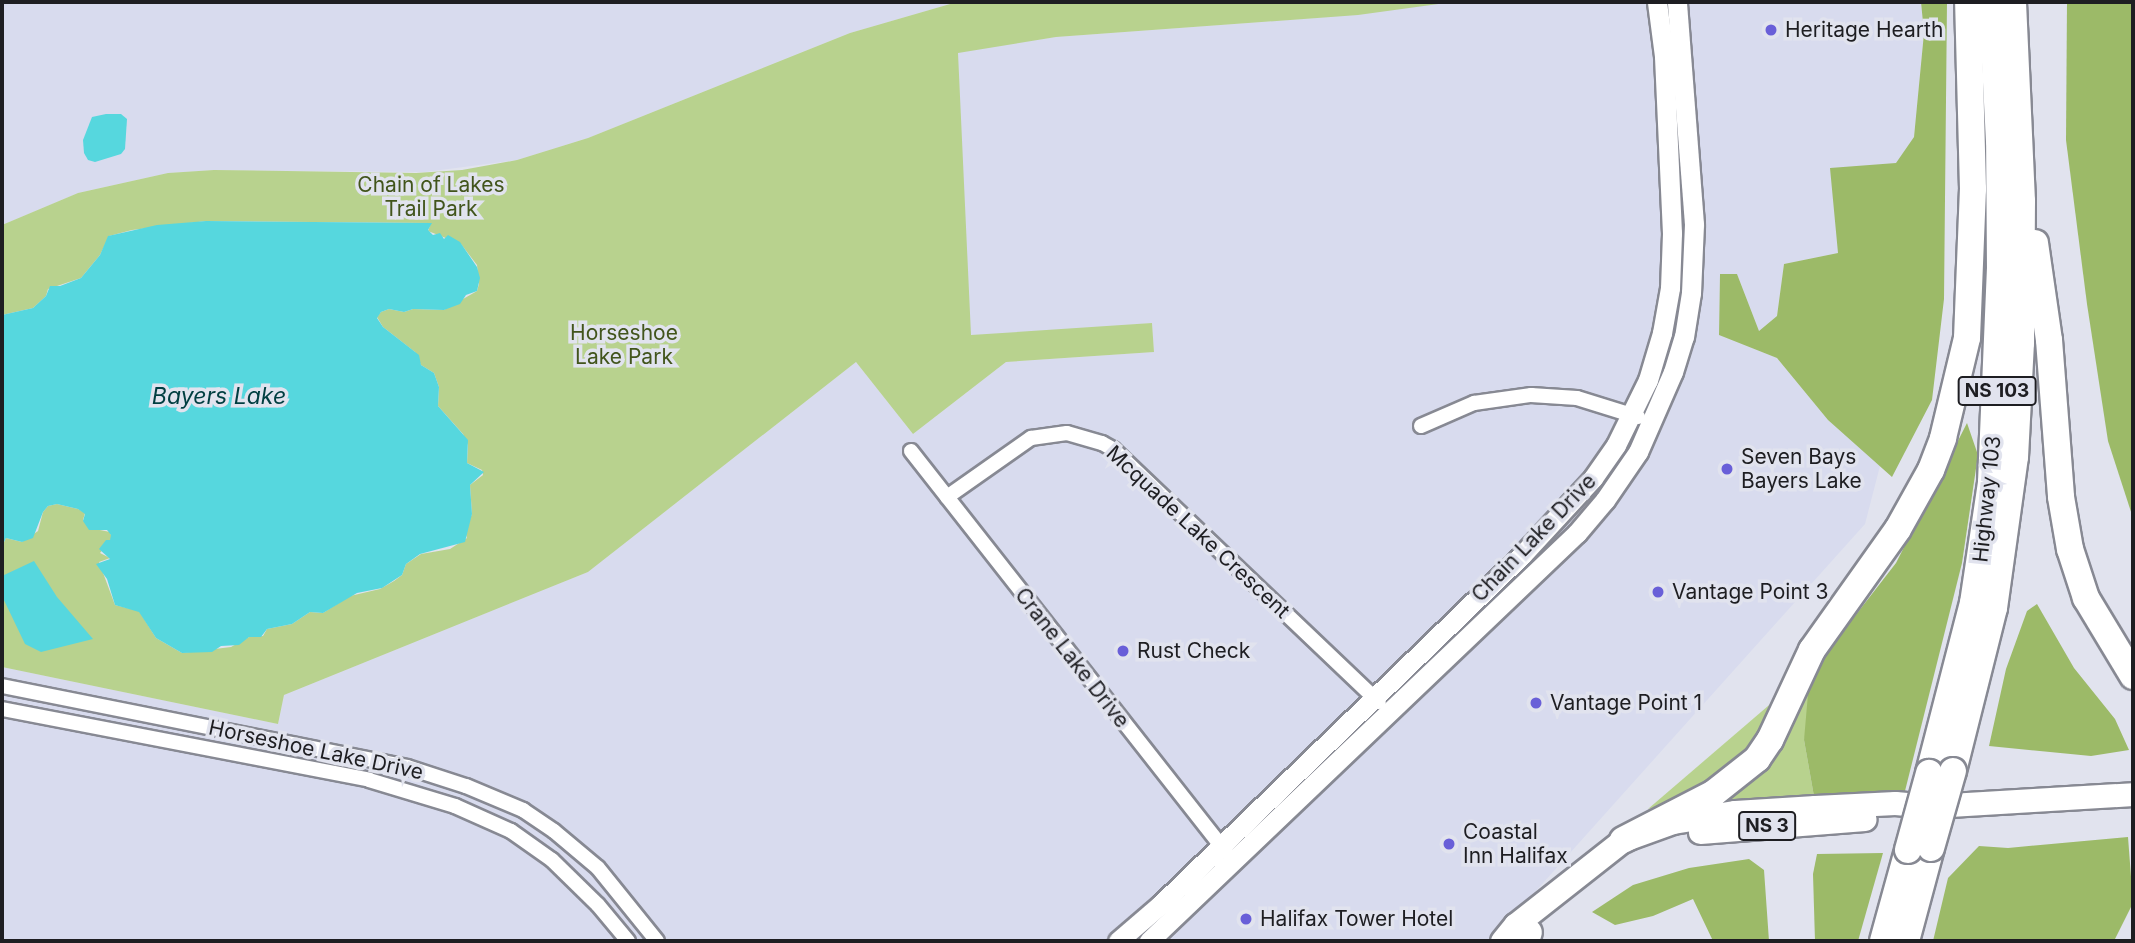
<!DOCTYPE html>
<html>
<head>
<meta charset="utf-8">
<style>
	body { margin:0 }
	#map { position:relative; width:2135px; height:943px; overflow:hidden; background:#e1e3ee; font-family:Inter,sans-serif }
	div>[style] { position:absolute }
	[style*='--x'] { left:calc(var(--x)*1px); top:calc(var(--y)*1px); width:calc(var(--w)*1px); rotate:calc(var(--a)*1deg) }
	.built>* { inset:0; background:#d8dbee }
	.green>* { inset:0; background:#b8d28e }
	.forest>* { inset:0; background:#9cba68 }
	.water>* { inset:0; background:#56d7de }
	.roads { filter:drop-shadow(2px 0 #878993) drop-shadow(-2px 0 #878993) drop-shadow(0 2px #878993) drop-shadow(0 -2px #878993) }
	.street>* { height:14px; margin:-7px; padding:0 7px; transform-origin:7px; border-radius:7px; background:#fff }
	.secondary>* { height:19px; margin:-9.5px; padding:0 9.5px; transform-origin:9.5px; border-radius:9.5px; background:#fff }
	.primary>* { height:23px; margin:-11.5px; padding:0 11.5px; transform-origin:11.5px; border-radius:11.5px; background:#fff }
	.highway>* { height:26px; margin:-13px; padding:0 13px; transform-origin:13px; border-radius:13px; background:#fff }
	.bridges { filter:drop-shadow(2px 0 #878993) drop-shadow(-2px 0 #878993) drop-shadow(0 2px #878993) drop-shadow(0 -2px #878993) }
	.highway-bridge>* { height:26px; margin:-13px; padding:0 13px; transform-origin:13px; border-radius:13px; background:#fff }
	.dots>* { width:19px; height:19px; translate:-50% -50%; box-sizing:border-box; border:4px solid #e1e3ee; border-radius:50% }
	span { translate:-50% -50%; white-space:nowrap; text-align:center; line-height:1.15; -webkit-text-stroke:7px #e1e3ee; paint-order:stroke }
	.shield-label span { padding:2px 5px; background:#e1e3ee; border:2px solid; border-radius:5px; -webkit-text-stroke-width:0 }
	.shield-label { font-size:19px; color:#1e1e22; font-weight:700 }
	.poi-label { font-size:21px; color:#1e1e22 }
	.left { translate:0 -50%; text-align:left }
	.park-label { font-size:21px; color:#42551c }
	.street-label { font-size:21px; color:#1e1e22 }
	.water-label { font-size:23px; color:#003e41; font-style:italic }
	.frame { position:absolute; inset:0; border:4px solid #1e1e22; pointer-events:none }
</style>
</head>
<body>
<div id="map">
	<div class="built">
		<div style="clip-path:polygon(2px 2px,957px 2px,850px 33px,588px 138px,517px 160px,425px 172px,214px 170px,168px 173px,78px 193px,2px 225px)"></div>
		<div style="clip-path:polygon(1453px 2px,1921px 2px,1924px 33px,1914px 137px,1838px 253px,1784px 264px,1777px 316px,1759px 331px,1737px 274px,1720px 274px,1719px 335px,1777px 358px,1828px 420px,1880px 466px,1865px 524px,1491px 941px,2px 941px,2px 667px,278px 724px,284px 695px,588px 572px,856px 362px,913px 434px,1006px 362px,1154px 352px,1152px 323px,969px 339px,951px 52px,1056px 37px,1316px 18px)"></div>
	</div>
	<div class="green">
		<div style="clip-path:polygon(957px 2px,1453px 2px,1358px 15px,1056px 37px,958px 53px,971px 335px,1152px 323px,1154px 352px,1006px 362px,913px 434px,856px 362px,588px 572px,284px 695px,278px 724px,2px 667px,2px 546px,6px 538px,22px 542px,38px 531px,43px 512px,48px 506px,57px 504px,78px 509px,85px 513px,83px 520px,95px 529px,110px 532px,112px 538px,100px 553px,110px 558px,99px 562px,115px 605px,139px 611px,156px 638px,182px 653px,231px 647px,249px 637px,263px 636px,267px 629px,292px 624px,310px 612px,323px 613px,350px 596px,380px 589px,394px 581px,402px 575px,406px 564px,421px 554px,450px 549px,467px 538px,465px 531px,472px 514px,470px 485px,483px 475px,482px 470px,467px 463px,468px 445px,463px 434px,438px 406px,439px 387px,434px 373px,421px 365px,415px 352px,383px 327px,377px 317px,381px 312px,389px 309px,404px 312px,413px 309px,444px 310px,477px 291px,479px 284px,477px 265px,461px 244px,428px 231px,431px 223px,206px 221px,132px 230px,109px 236px,100px 255px,81px 278px,48px 289px,46px 296px,33px 308px,2px 315px,2px 225px,78px 193px,168px 173px,214px 170px,416px 173px,462px 170px,517px 160px,588px 138px,850px 33px)"></div>
		<div style="clip-path:polygon(1841px 631px,1804px 740px,1815px 802px,1708px 807px,1811px 667px)"></div>
		<div style="clip-path:polygon(1775px 700px,1766px 725px,1742px 758px,1692px 795px,1648px 809px)"></div>
	</div>
	<div class="forest">
		<div style="clip-path:polygon(1921px 2px,1947px 2px,1944px 299px,1932px 400px,1892px 477px,1828px 420px,1777px 358px,1719px 335px,1720px 274px,1737px 274px,1759px 331px,1777px 316px,1784px 264px,1838px 253px,1830px 168px,1896px 163px,1914px 137px,1924px 33px)"></div>
		<div style="clip-path:polygon(2067px 2px,2133px 2px,2133px 518px,2108px 441px,2087px 304px,2066px 140px)"></div>
		<div style="clip-path:polygon(1967px 423px,1978px 455px,1962px 563px,1905px 791px,1815px 802px,1804px 740px,1808px 694px,1820px 661px,1896px 563px)"></div>
		<div style="clip-path:polygon(2037px 604px,2074px 668px,2115px 719px,2129px 750px,2091px 756px,1989px 746px,2006px 669px,2027px 611px)"></div>
		<div style="clip-path:polygon(2128px 837px,2133px 903px,2114px 941px,1933px 941px,1948px 878px,1979px 846px,2008px 848px)"></div>
		<div style="clip-path:polygon(1883px 853px,1858px 941px,1815px 941px,1813px 874px,1817px 854px)"></div>
		<div style="clip-path:polygon(1749px 859px,1764px 870px,1769px 941px,1713px 941px,1693px 899px,1653px 916px,1615px 925px,1592px 912px,1633px 885px,1689px 868px)"></div>
	</div>
	<div class="water">
		<div style="clip-path:polygon(106px 114px,121px 114px,127px 119px,125px 149px,121px 154px,95px 162px,88px 160px,84px 153px,83px 140px,92px 117px)"></div>
		<div style="clip-path:polygon(206px 221px,432px 223px,428px 230px,433px 235px,440px 233px,444px 239px,448px 235px,460px 242px,477px 267px,480px 278px,477px 291px,466px 295px,460px 304px,444px 310px,413px 309px,404px 312px,389px 309px,381px 312px,377px 318px,383px 327px,419px 355px,421px 365px,434px 373px,439px 387px,438px 406px,468px 440px,467px 463px,484px 472px,470px 485px,472px 514px,465px 542px,420px 554px,406px 564px,402px 575px,382px 588px,357px 593px,323px 613px,310px 612px,292px 624px,267px 629px,261px 637px,249px 637px,239px 645px,221px 646px,212px 652px,182px 653px,156px 638px,139px 612px,115px 605px,107px 579px,96px 564px,110px 559px,99px 549px,106px 540px,110px 540px,111px 535px,107px 530px,89px 530px,83px 521px,85px 514px,78px 509px,57px 504px,48px 506px,43px 512px,33px 538px,22px 542px,6px 538px,2px 546px,2px 315px,33px 308px,46px 296px,50px 286px,60px 286px,81px 278px,100px 255px,108px 236px,157px 225px)"></div>
		<div style="clip-path:polygon(34px 561px,57px 597px,93px 639px,41px 652px,25px 644px,2px 596px,2px 576px)"></div>
	</div>
	<div class="roads">
		<div class="street">
			<div style="--x:1421;--y:426;--w:58;--a:-23.5"></div>
			<div style="--x:1474;--y:403;--w:58;--a:-8"></div>
			<div style="--x:1531;--y:395;--w:46;--a:3.7"></div>
			<div style="--x:1577;--y:398;--w:64;--a:17.3"></div>
			<div style="--x:911;--y:451;--w:510;--a:51.85"></div>
			<div style="--x:947;--y:497;--w:103;--a:-35.1"></div>
			<div style="--x:1031;--y:438;--w:36;--a:-8"></div>
			<div style="--x:1067;--y:433;--w:36;--a:16"></div>
			<div style="--x:1102;--y:443;--w:13;--a:29"></div>
			<div style="--x:1113;--y:449;--w:367;--a:43.6"></div>
			<div style="--x:2;--y:686;--w:413;--a:11.3"></div>
			<div style="--x:407;--y:767;--w:62;--a:17.9"></div>
			<div style="--x:466;--y:786;--w:62;--a:22.8"></div>
			<div style="--x:523;--y:810;--w:37;--a:34"></div>
			<div style="--x:554;--y:831;--w:57;--a:40.1"></div>
			<div style="--x:598;--y:868;--w:94;--a:51.1"></div>
			<div style="--x:2;--y:709;--w:374;--a:10.9"></div>
			<div style="--x:369;--y:780;--w:90;--a:16.8"></div>
			<div style="--x:455;--y:806;--w:61;--a:24.1"></div>
			<div style="--x:511;--y:831;--w:50;--a:35.3"></div>
			<div style="--x:552;--y:860;--w:64;--a:44.4"></div>
			<div style="--x:598;--y:905;--w:47;--a:50.2"></div>
		</div>
		<div class="secondary">
			<div style="--x:1118;--y:941;--w:55;--a:-40.6"></div>
			<div style="--x:1160;--y:905;--w:504;--a:-44.03"></div>
			<div style="--x:1522;--y:555;--w:105;--a:-47.3"></div>
			<div style="--x:1593;--y:478;--w:40;--a:-55.1"></div>
			<div style="--x:1616;--y:445;--w:72;--a:-63.8"></div>
			<div style="--x:1648;--y:380;--w:49;--a:-73.4"></div>
			<div style="--x:1662;--y:333;--w:46;--a:-79.9"></div>
			<div style="--x:1670;--y:288;--w:55;--a:-87.9"></div>
			<div style="--x:1672;--y:233;--w:177;--a:-92.6"></div>
			<div style="--x:1664;--y:56;--w:54;--a:-97.4"></div>
			<div style="--x:1149;--y:941;--w:591;--a:-43.63"></div>
			<div style="--x:1577;--y:533;--w:43;--a:-49.7"></div>
			<div style="--x:1605;--y:500;--w:58;--a:-55.5"></div>
			<div style="--x:1638;--y:452;--w:87;--a:-66.4"></div>
			<div style="--x:1673;--y:372;--w:37;--a:-73"></div>
			<div style="--x:1684;--y:337;--w:45;--a:-81"></div>
			<div style="--x:1691;--y:293;--w:69;--a:-87.5"></div>
			<div style="--x:1694;--y:224;--w:223;--a:-94.4"></div>
		</div>
		<div class="primary">
			<div style="--x:1700;--y:832;--w:165;--a:-4.5"></div>
			<div style="--x:1502;--y:941;--w:21;--a:-51"></div>
			<div style="--x:1515;--y:925;--w:137;--a:-38.2"></div>
			<div style="--x:1623;--y:840;--w:53;--a:-19.8"></div>
			<div style="--x:1673;--y:822;--w:63;--a:-9.2"></div>
			<div style="--x:1735;--y:812;--w:80;--a:-3.6"></div>
			<div style="--x:1815;--y:807;--w:80;--a:-2.9"></div>
			<div style="--x:1895;--y:803;--w:38;--a:5"></div>
			<div style="--x:1933;--y:806;--w:200;--a:-3.4"></div>
		</div>
		<div class="highway">
			<div style="--x:2035;--y:243;--w:98;--a:81.8"></div>
			<div style="--x:2049;--y:340;--w:157;--a:85.6"></div>
			<div style="--x:2061;--y:497;--w:53;--a:80.2"></div>
			<div style="--x:2070;--y:549;--w:52;--a:71.9"></div>
			<div style="--x:2086;--y:598;--w:91;--a:58.9"></div>
			<div style="--x:1953;--y:771;--w:168;--a:-75.9"></div>
			<div style="--x:1994;--y:608;--w:152;--a:-82.1"></div>
			<div style="--x:2015;--y:457;--w:114;--a:-87"></div>
			<div style="--x:2021;--y:343;--w:142;--a:-89.6"></div>
			<div style="--x:2022;--y:201;--w:199;--a:-92.6"></div>
			<div style="--x:1929;--y:773;--w:176;--a:-75.5"></div>
			<div style="--x:1973;--y:603;--w:122;--a:-81.5"></div>
			<div style="--x:1991;--y:482;--w:213;--a:-87.6"></div>
			<div style="--x:2000;--y:269;--w:128;--a:-90.4"></div>
			<div style="--x:1999;--y:141;--w:139;--a:-92.9"></div>
			<div style="--x:1623;--y:840;--w:102;--a:-27.3"></div>
			<div style="--x:1714;--y:793;--w:55;--a:-38.3"></div>
			<div style="--x:1757;--y:759;--w:23;--a:-56"></div>
			<div style="--x:1770;--y:740;--w:99;--a:-65"></div>
			<div style="--x:1812;--y:650;--w:148;--a:-54.6"></div>
			<div style="--x:1898;--y:529;--w:68;--a:-60.8"></div>
			<div style="--x:1931;--y:470;--w:34;--a:-69"></div>
			<div style="--x:1943;--y:438;--w:103;--a:-76.5"></div>
			<div style="--x:1967;--y:338;--w:149;--a:-87.7"></div>
			<div style="--x:1973;--y:189;--w:187;--a:-91.5"></div>
			<div style="--x:1526;--y:941;--w:9;--a:-72"></div>
			<div style="--x:1883;--y:941;--w:94;--a:-74.6"></div>
			<div style="--x:1906;--y:941;--w:96;--a:-75"></div>
		</div>
	</div>
	<div class="bridges">
		<div class="highway-bridge">
			<div style="--x:1931;--y:848;--w:80;--a:-74.1"></div>
			<div style="--x:1908;--y:850;--w:80;--a:-74.7"></div>
		</div>
	</div>
	<div class="dots">
		<div style="left:1771px;top:30px;background:#695fd8"></div>
		<div style="left:1727px;top:469px;background:#695fd8"></div>
		<div style="left:1658px;top:592px;background:#695fd8"></div>
		<div style="left:1123px;top:651px;background:#695fd8"></div>
		<div style="left:1536px;top:703px;background:#695fd8"></div>
		<div style="left:1449px;top:844px;background:#695fd8"></div>
		<div style="left:1246px;top:919px;background:#695fd8"></div>
	</div>
	<div class="shield-label">
		<span style="left:1997px;top:391px">NS 103</span>
		<span style="left:1767px;top:826px">NS 3</span>
	</div>
	<div class="poi-label">
		<span class="left" style="left:1785px;top:30px">Heritage Hearth</span>
		<span class="left" style="left:1741px;top:469px">Seven Bays<br>Bayers Lake</span>
		<span class="left" style="left:1672px;top:592px">Vantage Point 3</span>
		<span class="left" style="left:1137px;top:651px">Rust Check</span>
		<span class="left" style="left:1550px;top:703px">Vantage Point 1</span>
		<span class="left" style="left:1463px;top:844px">Coastal<br>Inn Halifax</span>
		<span class="left" style="left:1260px;top:919px">Halifax Tower Hotel</span>
	</div>
	<div class="park-label">
		<span style="left:431px;top:197px">Chain of Lakes<br>Trail Park</span>
		<span style="left:624px;top:345px">Horseshoe<br>Lake Park</span>
	</div>
	<div class="street-label">
		<span style="left:1987px;top:499px;rotate:-84deg">Highway 103</span>
		<span style="left:1198px;top:532px;rotate:43deg">Mcquade Lake Crescent</span>
		<span style="left:1534px;top:538px;rotate:-46deg">Chain Lake Drive</span>
		<span style="left:1072px;top:658px;rotate:52deg">Crane Lake Drive</span>
		<span style="left:316px;top:750px;rotate:12deg">Horseshoe Lake Drive</span>
	</div>
	<div class="water-label">
		<span style="left:219px;top:396px">Bayers Lake</span>
	</div>
	<div class="frame"></div>
</div>
</body>
</html>
